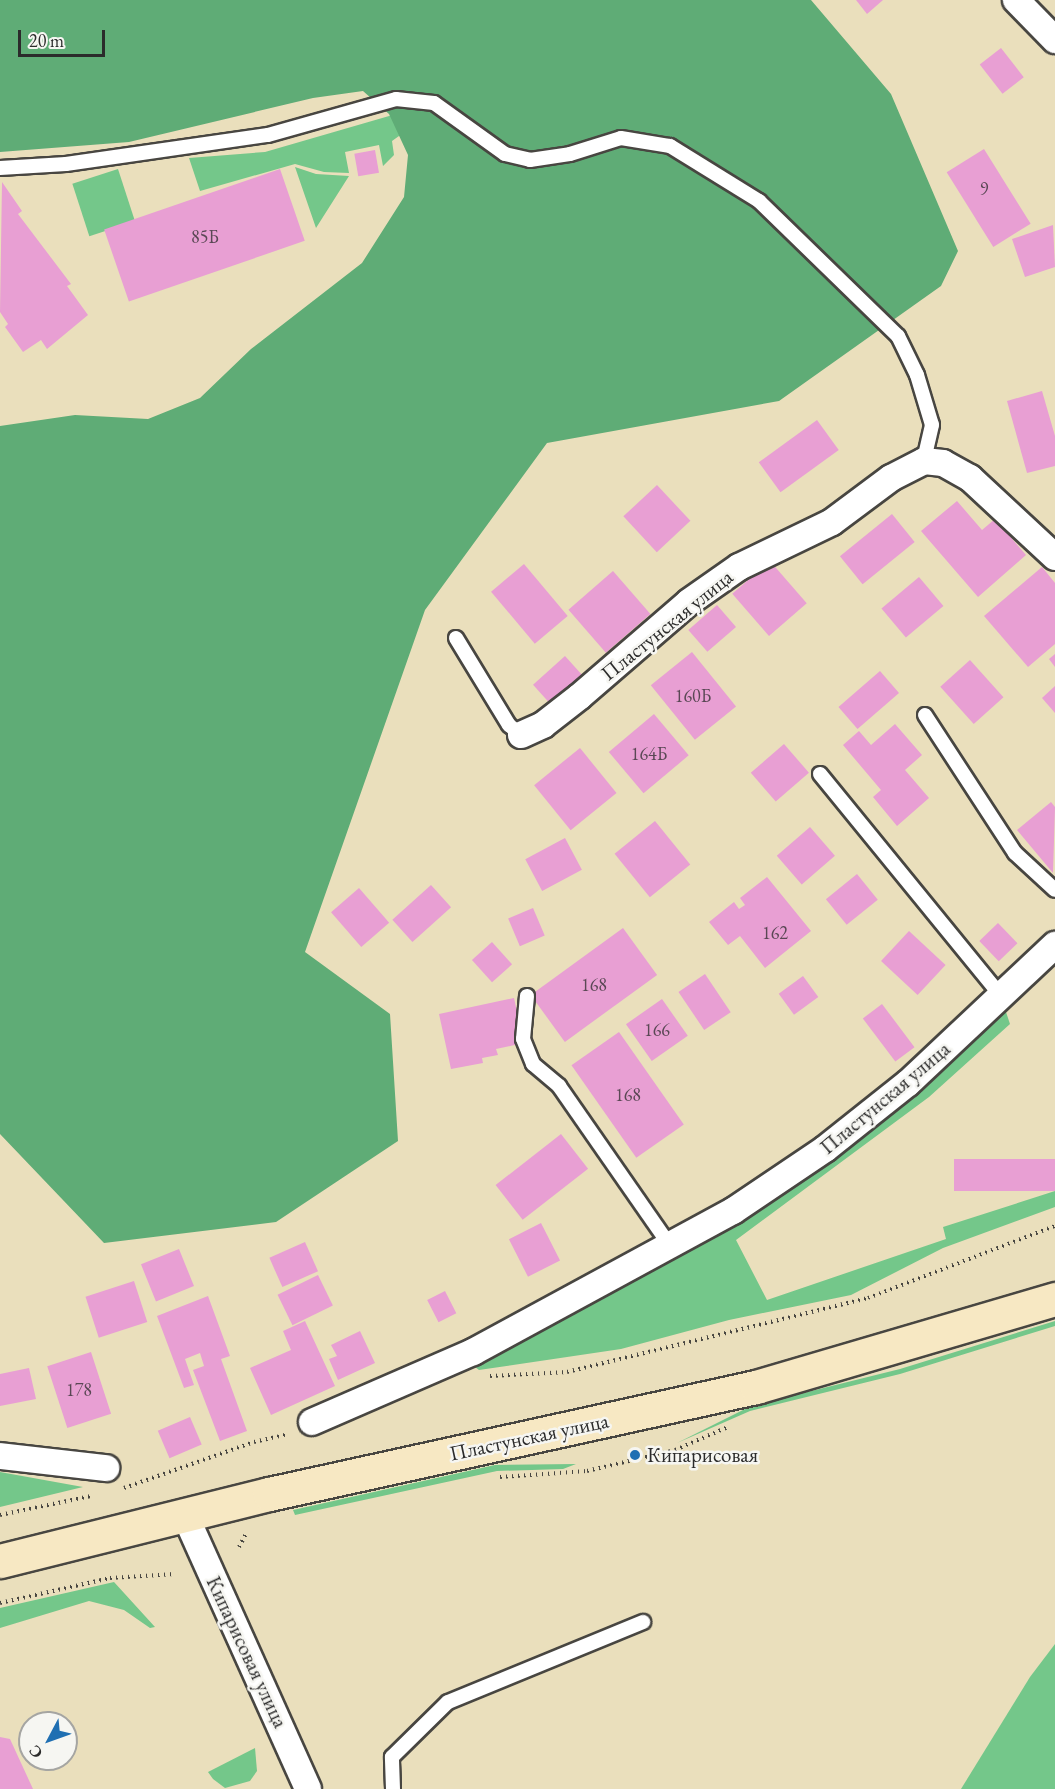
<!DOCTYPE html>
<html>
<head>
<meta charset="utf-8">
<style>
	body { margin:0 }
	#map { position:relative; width:1055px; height:1789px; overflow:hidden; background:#eadfbc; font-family:"EB Garamond",serif }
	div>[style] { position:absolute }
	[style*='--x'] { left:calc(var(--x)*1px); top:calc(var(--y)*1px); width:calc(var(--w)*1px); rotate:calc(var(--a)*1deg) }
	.green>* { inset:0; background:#74c78a; transform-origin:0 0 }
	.forest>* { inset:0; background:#5fac76 }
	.building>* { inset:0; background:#e89fd3; transform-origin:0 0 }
	.path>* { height:4px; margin-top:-2px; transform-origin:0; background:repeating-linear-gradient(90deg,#484641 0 1.5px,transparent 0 6px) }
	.roads { filter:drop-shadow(2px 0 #484641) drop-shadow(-2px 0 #484641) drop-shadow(0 2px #484641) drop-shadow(0 -2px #484641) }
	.service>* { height:14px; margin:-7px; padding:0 7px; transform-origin:7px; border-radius:7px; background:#fff }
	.minor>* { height:26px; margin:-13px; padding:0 13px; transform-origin:13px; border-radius:13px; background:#fff }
	.secondary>* { height:33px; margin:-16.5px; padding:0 16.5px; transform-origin:16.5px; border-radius:16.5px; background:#f7e8c3 }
	.dots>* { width:16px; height:16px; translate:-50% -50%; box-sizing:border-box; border:3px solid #f6f6f2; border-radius:50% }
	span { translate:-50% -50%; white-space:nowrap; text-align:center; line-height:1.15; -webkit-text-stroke:5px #f6f6f2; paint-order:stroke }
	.number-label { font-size:18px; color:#5a4855 }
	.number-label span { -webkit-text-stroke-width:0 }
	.street-label { font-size:21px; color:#2b2b2b }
	.poi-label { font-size:21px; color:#2b2b2b }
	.left { translate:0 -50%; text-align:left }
	.north { position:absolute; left:18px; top:1711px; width:60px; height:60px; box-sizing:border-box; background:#f6f6f2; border:2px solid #a5a5a2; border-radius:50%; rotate:229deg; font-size:16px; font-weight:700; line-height:24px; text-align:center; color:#2b2b2b }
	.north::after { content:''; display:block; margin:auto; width:21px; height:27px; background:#1f6fb2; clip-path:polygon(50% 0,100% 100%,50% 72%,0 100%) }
	.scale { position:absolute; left:18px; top:30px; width:87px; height:27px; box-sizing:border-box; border:3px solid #2b2b2b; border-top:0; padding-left:8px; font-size:18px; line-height:21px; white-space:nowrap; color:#2b2b2b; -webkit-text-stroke:4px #f6f6f2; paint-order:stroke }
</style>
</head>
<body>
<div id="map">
	<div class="green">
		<div style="clip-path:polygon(396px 114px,406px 131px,392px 141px,394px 155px,383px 166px,379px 145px,345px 152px,349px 173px,324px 172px,295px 164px,200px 191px,189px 158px,265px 152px)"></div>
		<div style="clip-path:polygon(295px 167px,316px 174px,349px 176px,316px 228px)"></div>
		<div style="left:118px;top:169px;width:55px;height:48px;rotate:72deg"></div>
		<div style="clip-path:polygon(999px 1011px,1006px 1012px,1010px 1024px,929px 1097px,736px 1240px,767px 1300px,946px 1239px,943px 1227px,1055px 1191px,1055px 1207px,943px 1248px,851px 1295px,729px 1320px,621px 1349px,479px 1370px,475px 1367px,474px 1362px,663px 1263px)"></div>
		<div style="clip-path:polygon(1055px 1321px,1055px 1326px,900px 1374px,750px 1411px,677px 1443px,751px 1406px,900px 1369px)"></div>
		<div style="clip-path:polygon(576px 1464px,563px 1469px,497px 1471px,295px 1515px,293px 1510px,495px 1465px)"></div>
		<div style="clip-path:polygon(0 1472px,83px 1487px,0 1507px)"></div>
		<div style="clip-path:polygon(114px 1582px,155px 1627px,150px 1628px,124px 1610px,89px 1601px,0 1628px,0 1608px)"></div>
		<div style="clip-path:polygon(1055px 1644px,1055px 1789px,961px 1789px,1030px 1677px)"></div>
		<div style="clip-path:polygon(255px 1748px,257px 1771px,250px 1781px,225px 1788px,213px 1779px,208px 1772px)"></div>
	</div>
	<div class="forest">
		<div style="clip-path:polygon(0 0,811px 0,891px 94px,958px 251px,941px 286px,779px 401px,547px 443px,425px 610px,305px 952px,390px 1014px,398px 1141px,276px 1222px,104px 1243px,0 1134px,0 426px,75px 415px,148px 419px,200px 398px,251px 349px,362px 263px,404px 197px,408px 155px,389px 114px,363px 91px,313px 98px,129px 142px,0 152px)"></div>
	</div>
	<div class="building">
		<div style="clip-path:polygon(856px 0,883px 0,867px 14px)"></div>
		<div style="left:1001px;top:48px;width:37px;height:27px;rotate:52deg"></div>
		<div style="left:984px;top:149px;width:88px;height:44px;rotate:58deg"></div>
		<div style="left:375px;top:150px;width:23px;height:21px;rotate:80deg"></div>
		<div style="left:280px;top:169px;width:76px;height:186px;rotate:71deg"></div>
		<div style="clip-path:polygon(2px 182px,22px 211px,18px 214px,71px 284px,67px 286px,88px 315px,47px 349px,41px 340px,23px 352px,5px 327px,8px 324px,0 312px)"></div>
		<div style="clip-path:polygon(1053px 225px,1055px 267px,1025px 277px,1012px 239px)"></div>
		<div style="clip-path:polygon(1042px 391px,1055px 436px,1055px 466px,1027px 473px,1007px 401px)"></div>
		<div style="left:817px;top:420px;width:37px;height:72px;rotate:54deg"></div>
		<div style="left:657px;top:485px;width:49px;height:46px;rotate:47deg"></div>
		<div style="clip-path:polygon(957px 501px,982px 530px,995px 519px,1026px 555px,978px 597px,921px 531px)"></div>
		<div style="left:892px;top:514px;width:36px;height:67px;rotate:51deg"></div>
		<div style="left:770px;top:561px;width:56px;height:50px;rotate:49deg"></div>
		<div style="left:524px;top:564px;width:68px;height:43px;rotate:50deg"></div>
		<div style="clip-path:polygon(1042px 567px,1055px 583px,1055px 644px,1028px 667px,984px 616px)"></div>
		<div style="left:613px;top:571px;width:57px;height:59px;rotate:49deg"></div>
		<div style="left:919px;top:577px;width:38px;height:49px;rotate:50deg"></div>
		<div style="left:717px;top:605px;width:29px;height:38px;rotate:49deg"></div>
		<div style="left:692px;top:652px;width:70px;height:53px;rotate:51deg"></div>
		<div style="clip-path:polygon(1055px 654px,1055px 667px,1049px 659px)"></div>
		<div style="left:565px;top:656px;width:31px;height:43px;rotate:48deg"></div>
		<div style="left:970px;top:660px;width:50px;height:40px;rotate:48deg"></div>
		<div style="left:880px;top:671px;width:29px;height:55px;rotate:49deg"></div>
		<div style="clip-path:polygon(1055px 686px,1055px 713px,1042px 698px)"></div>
		<div style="left:654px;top:714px;width:54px;height:59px;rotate:50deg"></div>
		<div style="clip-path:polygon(895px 724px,922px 755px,905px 770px,929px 798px,897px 826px,873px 797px,881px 790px,843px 745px,859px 731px,871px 745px)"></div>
		<div style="left:784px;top:744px;width:38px;height:44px;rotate:49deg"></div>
		<div style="left:580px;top:748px;width:58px;height:59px;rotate:51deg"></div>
		<div style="clip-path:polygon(1051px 802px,1055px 807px,1053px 873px,1017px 830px)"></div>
		<div style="left:655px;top:821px;width:56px;height:52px;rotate:51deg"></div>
		<div style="left:810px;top:827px;width:38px;height:44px;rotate:49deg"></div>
		<div style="left:565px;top:838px;width:36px;height:45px;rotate:62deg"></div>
		<div style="left:857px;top:874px;width:33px;height:40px;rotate:51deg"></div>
		<div style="clip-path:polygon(767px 877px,811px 931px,765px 968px,740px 936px,728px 945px,709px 922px,734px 902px,739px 909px,745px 905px,740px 898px)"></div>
		<div style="left:431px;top:885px;width:30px;height:52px;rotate:48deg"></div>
		<div style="left:359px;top:888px;width:46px;height:37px;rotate:49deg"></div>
		<div style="left:533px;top:908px;width:30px;height:27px;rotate:67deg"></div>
		<div style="left:998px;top:923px;width:28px;height:26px;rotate:46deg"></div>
		<div style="left:623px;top:928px;width:58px;height:114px;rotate:54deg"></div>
		<div style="left:909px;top:931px;width:50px;height:41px;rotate:43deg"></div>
		<div style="left:492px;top:942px;width:30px;height:27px;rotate:48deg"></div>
		<div style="left:705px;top:974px;width:46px;height:32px;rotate:56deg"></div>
		<div style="left:803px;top:976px;width:26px;height:30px;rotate:54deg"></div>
		<div style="clip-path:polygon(514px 998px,522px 1035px,519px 1044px,496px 1049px,498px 1055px,482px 1058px,483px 1063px,451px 1069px,439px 1014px)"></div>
		<div style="left:662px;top:999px;width:45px;height:44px;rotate:55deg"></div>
		<div style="left:882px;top:1004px;width:54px;height:24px;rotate:53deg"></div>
		<div style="left:619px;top:1032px;width:113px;height:58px;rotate:55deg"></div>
		<div style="left:561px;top:1134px;width:44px;height:83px;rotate:52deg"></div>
		<div style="left:1055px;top:1159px;width:32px;height:101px;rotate:90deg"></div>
		<div style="left:541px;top:1223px;width:42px;height:36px;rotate:63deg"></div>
		<div style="left:305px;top:1242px;width:32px;height:39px;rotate:66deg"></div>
		<div style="left:179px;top:1249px;width:40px;height:41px;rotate:68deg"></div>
		<div style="left:318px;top:1275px;width:34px;height:45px;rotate:64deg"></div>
		<div style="left:134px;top:1281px;width:43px;height:51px;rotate:72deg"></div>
		<div style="left:445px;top:1291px;width:25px;height:20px;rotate:63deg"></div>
		<div style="clip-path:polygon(208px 1296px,230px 1356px,221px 1359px,247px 1431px,220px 1441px,193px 1370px,204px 1366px,200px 1353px,185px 1359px,194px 1385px,184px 1388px,157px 1316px)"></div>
		<div style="clip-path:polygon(305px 1321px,335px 1386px,271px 1415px,250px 1368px,291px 1350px,283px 1331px)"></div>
		<div style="clip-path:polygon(360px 1331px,375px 1363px,338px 1380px,329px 1359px,337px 1356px,331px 1345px)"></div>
		<div style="left:91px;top:1352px;width:65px;height:46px;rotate:72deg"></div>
		<div style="clip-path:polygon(29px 1368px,36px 1399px,0 1406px,0 1374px)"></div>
		<div style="left:190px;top:1417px;width:30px;height:35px;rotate:67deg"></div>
		<div style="clip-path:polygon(0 1737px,10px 1739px,33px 1789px,0 1789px)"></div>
	</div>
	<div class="path">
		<div style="--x:490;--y:1376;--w:77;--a:-3"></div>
		<div style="--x:567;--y:1372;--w:310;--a:-13.8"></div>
		<div style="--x:868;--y:1298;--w:200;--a:-21.1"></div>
		<div style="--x:500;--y:1477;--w:87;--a:-3.9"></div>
		<div style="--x:587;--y:1471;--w:90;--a:-13.4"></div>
		<div style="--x:675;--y:1450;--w:58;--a:-23.5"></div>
		<div style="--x:124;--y:1488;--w:138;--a:-19.5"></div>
		<div style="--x:254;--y:1442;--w:35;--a:-13"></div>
		<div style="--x:0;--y:1515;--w:93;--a:-11.8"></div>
		<div style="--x:239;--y:1547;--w:17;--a:-62"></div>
		<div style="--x:0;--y:1603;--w:113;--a:-12.8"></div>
		<div style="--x:110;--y:1578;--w:64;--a:-3.6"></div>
	</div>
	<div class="roads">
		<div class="service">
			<div style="--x:0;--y:168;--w:66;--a:-3.5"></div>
			<div style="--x:66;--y:164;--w:204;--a:-8.2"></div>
			<div style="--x:268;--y:135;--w:133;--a:-15.7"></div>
			<div style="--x:396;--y:99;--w:38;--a:6"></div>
			<div style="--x:434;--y:103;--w:87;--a:35.7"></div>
			<div style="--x:505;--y:154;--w:26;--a:13"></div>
			<div style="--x:530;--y:160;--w:40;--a:-8.5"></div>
			<div style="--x:570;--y:154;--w:53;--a:-17.4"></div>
			<div style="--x:621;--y:138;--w:50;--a:9.3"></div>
			<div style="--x:670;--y:146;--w:105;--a:31.7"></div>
			<div style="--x:759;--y:201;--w:194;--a:44.2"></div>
			<div style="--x:898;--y:336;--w:43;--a:64"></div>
			<div style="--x:917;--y:375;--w:52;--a:73.3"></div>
			<div style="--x:932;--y:425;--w:37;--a:103"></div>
			<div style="--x:456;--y:638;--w:102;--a:58.7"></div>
			<div style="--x:509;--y:725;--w:16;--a:40"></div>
			<div style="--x:925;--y:715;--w:165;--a:56.9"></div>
			<div style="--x:1015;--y:853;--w:54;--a:42.8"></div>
			<div style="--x:820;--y:774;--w:288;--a:50.8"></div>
			<div style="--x:527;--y:996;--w:43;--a:95.3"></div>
			<div style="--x:523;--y:1039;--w:27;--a:68"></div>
			<div style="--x:533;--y:1064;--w:34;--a:40"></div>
			<div style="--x:559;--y:1086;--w:195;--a:55.2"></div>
			<div style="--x:393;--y:1789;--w:32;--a:-92"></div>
			<div style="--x:392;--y:1757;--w:78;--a:-44.5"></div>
			<div style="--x:448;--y:1702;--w:211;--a:-22.3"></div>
		</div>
		<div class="minor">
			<div style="--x:1016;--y:0;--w:56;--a:45.7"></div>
			<div style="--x:521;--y:735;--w:24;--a:-24"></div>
			<div style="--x:543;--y:725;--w:46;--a:-37.9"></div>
			<div style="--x:579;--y:697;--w:145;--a:-40.8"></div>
			<div style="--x:689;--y:602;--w:61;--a:-35"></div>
			<div style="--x:739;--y:567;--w:103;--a:-25.8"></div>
			<div style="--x:832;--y:522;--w:74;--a:-36.7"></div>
			<div style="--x:891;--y:478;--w:37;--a:-27"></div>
			<div style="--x:924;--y:461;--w:19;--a:6"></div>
			<div style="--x:943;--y:463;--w:31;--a:29"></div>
			<div style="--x:970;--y:478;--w:116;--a:42.9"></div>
			<div style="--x:312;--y:1422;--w:176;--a:-23.5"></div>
			<div style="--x:473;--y:1352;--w:296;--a:-28.5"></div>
			<div style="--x:733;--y:1211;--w:111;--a:-34"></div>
			<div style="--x:825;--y:1149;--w:106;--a:-38.5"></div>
			<div style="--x:908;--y:1083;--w:202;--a:-43.2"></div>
			<div style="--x:0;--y:1456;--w:107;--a:6.5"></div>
			<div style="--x:185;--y:1515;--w:300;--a:65.8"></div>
		</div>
		<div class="secondary">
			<div style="--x:0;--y:1561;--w:277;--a:-14"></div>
			<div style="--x:269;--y:1494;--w:499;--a:-12.4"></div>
			<div style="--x:756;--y:1387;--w:312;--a:-16.4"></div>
		</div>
	</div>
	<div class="dots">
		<div style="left:635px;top:1455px;background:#1f6fb2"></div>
	</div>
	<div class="number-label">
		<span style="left:984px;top:189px">9</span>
		<span style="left:205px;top:237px">85Б</span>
		<span style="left:693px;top:696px">160Б</span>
		<span style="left:649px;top:754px">164Б</span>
		<span style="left:775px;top:933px">162</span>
		<span style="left:594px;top:985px">168</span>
		<span style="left:657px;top:1030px">166</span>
		<span style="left:628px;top:1095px">168</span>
		<span style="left:79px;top:1390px">178</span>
	</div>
	<div class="street-label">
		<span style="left:667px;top:625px;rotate:-39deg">Пластунская улица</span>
		<span style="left:885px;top:1098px;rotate:-40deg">Пластунская улица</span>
		<span style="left:529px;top:1437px;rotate:-12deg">Пластунская улица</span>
		<span style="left:247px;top:1652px;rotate:65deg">Кипарисовая улица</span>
	</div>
	<div class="poi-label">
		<span class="left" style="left:647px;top:1455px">Кипарисовая</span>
	</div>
	<div class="north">С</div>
	<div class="scale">20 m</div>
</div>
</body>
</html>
